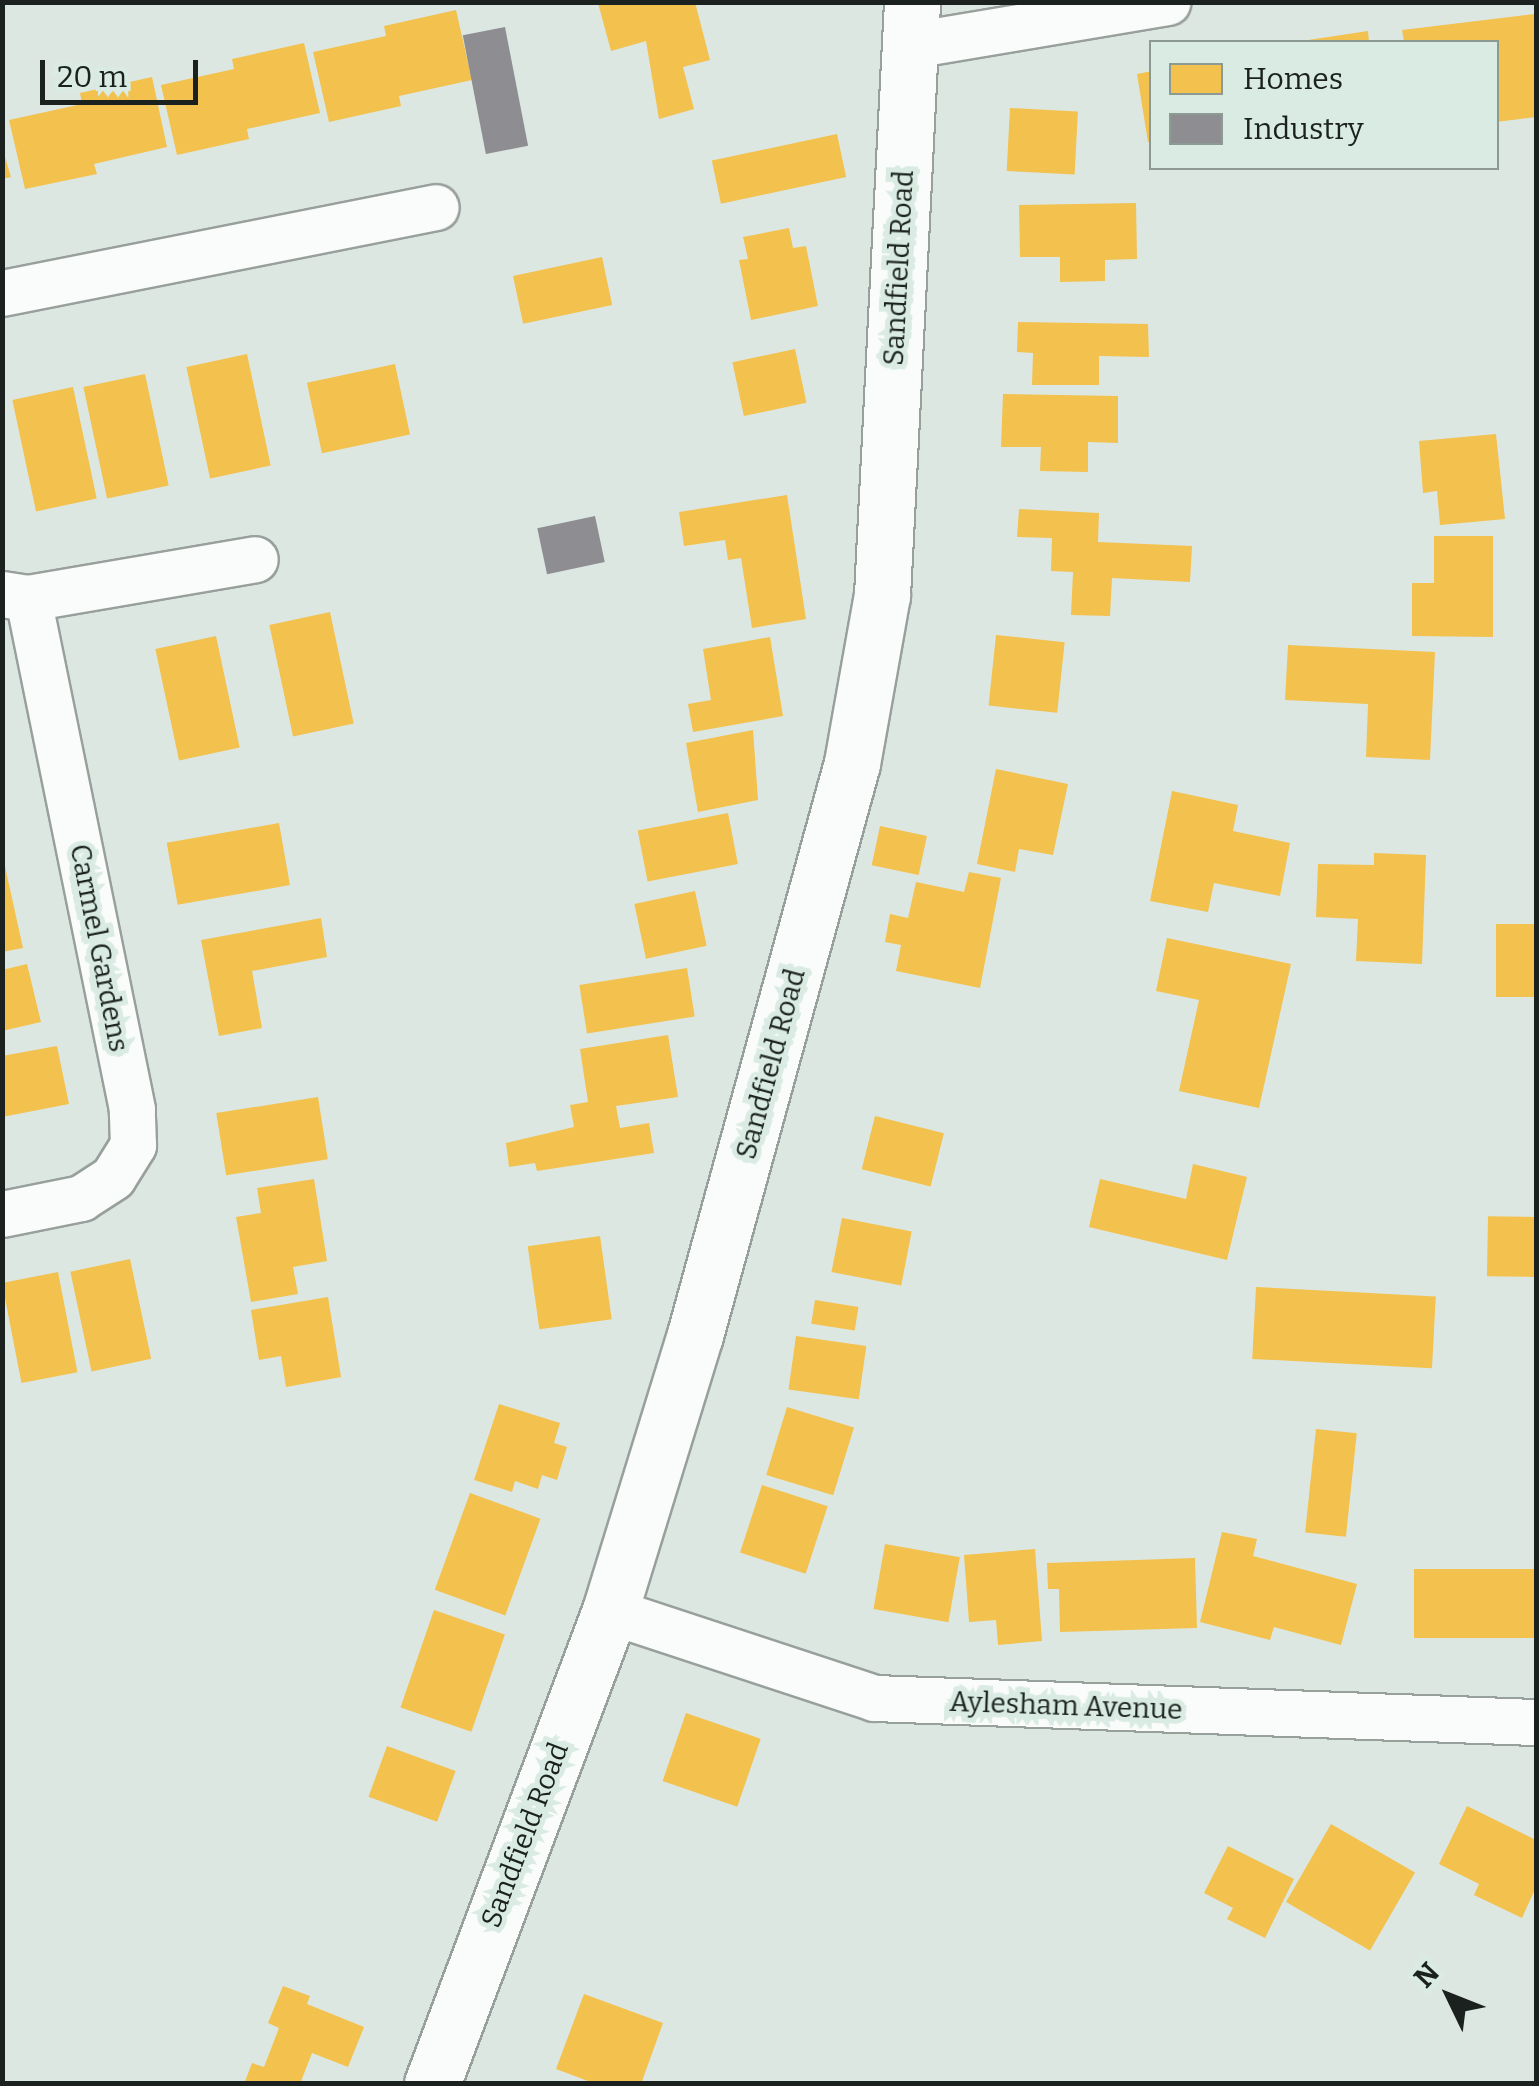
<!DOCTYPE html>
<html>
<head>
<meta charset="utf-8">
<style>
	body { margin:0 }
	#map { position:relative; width:1539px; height:2086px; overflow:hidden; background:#dde7e2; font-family:Bitter,serif }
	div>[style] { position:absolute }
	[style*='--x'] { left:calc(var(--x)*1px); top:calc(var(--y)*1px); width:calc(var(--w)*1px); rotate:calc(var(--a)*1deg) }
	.homes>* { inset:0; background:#f2c14e; transform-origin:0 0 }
	.industry>* { inset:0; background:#8d8d92; transform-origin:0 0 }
	.roads { filter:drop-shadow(2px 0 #98a09c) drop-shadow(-2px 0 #98a09c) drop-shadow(0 2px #98a09c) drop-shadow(0 -2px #98a09c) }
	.street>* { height:45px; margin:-22.5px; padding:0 22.5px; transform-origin:22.5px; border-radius:22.5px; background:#fafbfb }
	.secondary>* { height:55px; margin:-27.5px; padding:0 27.5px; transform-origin:27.5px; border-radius:27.5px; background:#fafbfb }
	span { translate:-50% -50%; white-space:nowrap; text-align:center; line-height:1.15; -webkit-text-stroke:10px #d9ebe2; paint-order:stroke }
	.street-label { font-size:28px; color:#1a211e }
	.frame { position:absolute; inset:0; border:5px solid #1a211e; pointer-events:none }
	.legend { position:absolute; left:1149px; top:40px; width:350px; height:130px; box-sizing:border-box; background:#d9ebe2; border:2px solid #8d9a94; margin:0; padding:12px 18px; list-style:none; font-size:30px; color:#1a211e }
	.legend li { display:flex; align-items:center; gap:20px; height:50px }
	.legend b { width:50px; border:2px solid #8d9a94 }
	.north { position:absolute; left:1399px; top:1946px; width:100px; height:100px; -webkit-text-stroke:8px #d9ebe2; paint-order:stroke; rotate:313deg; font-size:28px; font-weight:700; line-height:40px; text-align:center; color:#1a211e }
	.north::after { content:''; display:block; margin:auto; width:35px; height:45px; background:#1a211e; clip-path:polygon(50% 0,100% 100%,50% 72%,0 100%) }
	.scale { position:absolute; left:40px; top:60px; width:158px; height:45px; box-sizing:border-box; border:5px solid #1a211e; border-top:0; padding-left:12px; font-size:30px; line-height:35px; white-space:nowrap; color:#1a211e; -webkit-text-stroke:8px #d9ebe2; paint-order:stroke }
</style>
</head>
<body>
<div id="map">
	<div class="homes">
		<div style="clip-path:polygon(695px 2px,710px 60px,683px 67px,694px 109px,659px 119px,646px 41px,611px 51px,598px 3px)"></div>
		<div style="clip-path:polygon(456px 10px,472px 80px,399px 96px,401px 106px,329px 122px,313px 52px,386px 36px,384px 26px)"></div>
		<div style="clip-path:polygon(1534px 14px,1536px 117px,1496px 122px,1496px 42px,1404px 42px,1402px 30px)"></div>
		<div style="clip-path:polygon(1368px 31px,1369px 42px,1308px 42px,1308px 40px)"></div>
		<div style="clip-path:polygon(304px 43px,320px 113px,247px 129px,249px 139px,177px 155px,161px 85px,234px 69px,232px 59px)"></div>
		<div style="clip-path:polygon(1152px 71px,1152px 141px,1148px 142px,1137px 74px)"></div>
		<div style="clip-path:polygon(152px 77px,167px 147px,94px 164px,97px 174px,25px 189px,9px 120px,82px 104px,80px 93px)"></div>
		<div style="left:1010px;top:108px;width:68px;height:63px;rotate:3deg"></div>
		<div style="left:837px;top:134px;width:44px;height:128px;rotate:78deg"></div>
		<div style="clip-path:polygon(2px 147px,11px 177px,2px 179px)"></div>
		<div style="clip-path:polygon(1136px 203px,1137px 259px,1105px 260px,1105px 281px,1060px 282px,1060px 257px,1020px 257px,1019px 205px)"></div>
		<div style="clip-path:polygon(789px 228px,793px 248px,806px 246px,818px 306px,751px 320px,739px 260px,748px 259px,743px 237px)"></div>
		<div style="left:602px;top:257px;width:49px;height:91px;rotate:78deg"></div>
		<div style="clip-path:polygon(1018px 322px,1148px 324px,1149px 357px,1099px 356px,1099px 385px,1032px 385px,1033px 353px,1017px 352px)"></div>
		<div style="left:795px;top:349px;width:55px;height:64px;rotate:78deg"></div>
		<div style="left:247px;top:354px;width:114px;height:62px;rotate:78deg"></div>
		<div style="left:395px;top:364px;width:72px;height:90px;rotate:78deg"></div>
		<div style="left:145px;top:374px;width:114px;height:63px;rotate:78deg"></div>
		<div style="left:73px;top:387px;width:114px;height:62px;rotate:78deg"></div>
		<div style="clip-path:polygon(1003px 394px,1118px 396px,1118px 443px,1088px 442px,1088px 472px,1040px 471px,1041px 447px,1001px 447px)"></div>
		<div style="clip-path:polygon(1496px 434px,1505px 519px,1440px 525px,1437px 491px,1423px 493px,1419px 441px)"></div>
		<div style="clip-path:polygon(787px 495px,806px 619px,752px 628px,741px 558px,728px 560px,725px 540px,684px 546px,679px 512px)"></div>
		<div style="clip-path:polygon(1019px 509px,1099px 513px,1098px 542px,1192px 546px,1190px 582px,1112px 578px,1110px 616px,1071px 615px,1073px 572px,1051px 571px,1052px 538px,1017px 537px)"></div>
		<div style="clip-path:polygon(1434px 536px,1493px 536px,1493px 637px,1412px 636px,1412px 583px,1434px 583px)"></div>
		<div style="left:330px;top:612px;width:114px;height:62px;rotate:78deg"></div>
		<div style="left:996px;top:635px;width:69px;height:71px;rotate:6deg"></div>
		<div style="left:216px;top:636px;width:114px;height:62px;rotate:78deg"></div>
		<div style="clip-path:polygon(770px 637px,783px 716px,693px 732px,688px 704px,711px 700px,703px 649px)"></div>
		<div style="clip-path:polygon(1288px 645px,1435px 652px,1430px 760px,1366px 757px,1368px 704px,1285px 700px)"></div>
		<div style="clip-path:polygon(753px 730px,758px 800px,698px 812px,686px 743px)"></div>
		<div style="clip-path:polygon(996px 769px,1068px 784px,1053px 855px,1019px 849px,1015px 872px,977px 864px)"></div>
		<div style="clip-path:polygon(1172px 791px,1238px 805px,1233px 831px,1290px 843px,1280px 896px,1214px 883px,1208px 912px,1150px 901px)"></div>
		<div style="left:728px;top:813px;width:52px;height:92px;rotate:79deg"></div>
		<div style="left:279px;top:823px;width:63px;height:114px;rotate:80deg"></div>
		<div style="left:880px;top:826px;width:48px;height:40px;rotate:12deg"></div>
		<div style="clip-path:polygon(2px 853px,23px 948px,2px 952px)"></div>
		<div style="clip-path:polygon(1374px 853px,1426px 855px,1422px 964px,1356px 961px,1358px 919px,1316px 917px,1318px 864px,1374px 865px)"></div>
		<div style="clip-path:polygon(969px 872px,1001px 878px,980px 988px,896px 971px,901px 945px,885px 942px,890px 914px,908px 918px,916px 882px,964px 892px)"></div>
		<div style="left:695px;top:891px;width:56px;height:62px;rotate:78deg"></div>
		<div style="clip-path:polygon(321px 918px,327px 957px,252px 971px,262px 1028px,219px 1036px,201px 940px)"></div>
		<div style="left:1496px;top:924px;width:40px;height:73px"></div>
		<div style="clip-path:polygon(1167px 938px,1291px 964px,1259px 1108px,1179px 1091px,1199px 1000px,1156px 991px)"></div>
		<div style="clip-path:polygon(27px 964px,41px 1022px,2px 1031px,2px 970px)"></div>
		<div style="left:687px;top:968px;width:49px;height:109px;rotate:81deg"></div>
		<div style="clip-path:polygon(668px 1035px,678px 1097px,616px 1106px,620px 1128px,649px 1123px,654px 1153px,537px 1171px,535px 1163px,509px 1167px,506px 1143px,574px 1127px,570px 1105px,588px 1102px,580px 1049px)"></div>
		<div style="clip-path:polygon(57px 1046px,69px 1104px,2px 1117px,2px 1056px)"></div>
		<div style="left:318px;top:1097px;width:63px;height:103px;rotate:81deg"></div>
		<div style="left:875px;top:1116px;width:71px;height:55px;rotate:14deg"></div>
		<div style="clip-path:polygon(1193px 1164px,1247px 1177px,1227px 1260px,1089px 1227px,1100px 1179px,1186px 1199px)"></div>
		<div style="clip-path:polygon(314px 1179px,327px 1261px,293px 1267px,298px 1294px,251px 1302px,236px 1217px,261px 1213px,257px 1188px)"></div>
		<div style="left:1536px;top:1217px;width:60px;height:48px;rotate:91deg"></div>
		<div style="left:842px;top:1218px;width:71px;height:55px;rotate:11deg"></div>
		<div style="left:600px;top:1236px;width:84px;height:73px;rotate:82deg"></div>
		<div style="left:130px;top:1259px;width:102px;height:61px;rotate:78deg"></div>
		<div style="left:58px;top:1272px;width:102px;height:57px;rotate:79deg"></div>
		<div style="left:1256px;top:1287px;width:180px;height:72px;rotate:3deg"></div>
		<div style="clip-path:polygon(328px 1297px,341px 1377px,286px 1387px,281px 1356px,259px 1360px,251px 1310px)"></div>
		<div style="left:815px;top:1300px;width:44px;height:24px;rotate:9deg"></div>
		<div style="left:796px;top:1336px;width:71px;height:54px;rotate:8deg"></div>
		<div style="clip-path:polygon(499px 1404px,560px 1423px,554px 1443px,567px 1447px,557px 1480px,542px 1475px,538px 1489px,515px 1481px,512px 1492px,474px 1480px)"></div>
		<div style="left:787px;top:1407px;width:70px;height:71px;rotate:17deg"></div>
		<div style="left:1316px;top:1429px;width:41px;height:104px;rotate:6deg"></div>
		<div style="left:762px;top:1485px;width:69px;height:71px;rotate:18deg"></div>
		<div style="left:470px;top:1493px;width:75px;height:103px;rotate:20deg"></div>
		<div style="clip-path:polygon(1222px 1532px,1257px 1539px,1253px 1556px,1357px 1584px,1341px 1645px,1274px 1627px,1270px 1640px,1200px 1622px)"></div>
		<div style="left:885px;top:1544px;width:76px;height:66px;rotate:10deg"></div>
		<div style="clip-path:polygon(1035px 1549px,1042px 1641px,998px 1645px,996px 1620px,969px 1622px,964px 1555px)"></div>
		<div style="clip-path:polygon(1195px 1558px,1197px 1628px,1060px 1632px,1059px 1589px,1048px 1589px,1047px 1563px)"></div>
		<div style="left:1536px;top:1569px;width:69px;height:122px;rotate:90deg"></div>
		<div style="left:434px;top:1610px;width:75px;height:103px;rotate:19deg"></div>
		<div style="left:686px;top:1713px;width:79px;height:72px;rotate:19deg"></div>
		<div style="left:387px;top:1746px;width:73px;height:54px;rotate:20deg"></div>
		<div style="clip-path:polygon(1467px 1806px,1536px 1840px,1536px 1887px,1522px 1918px,1474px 1895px,1479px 1884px,1439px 1864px)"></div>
		<div style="left:1331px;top:1824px;width:97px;height:90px;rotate:30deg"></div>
		<div style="clip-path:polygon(1228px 1846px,1294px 1879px,1265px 1938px,1227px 1919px,1233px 1908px,1204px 1893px)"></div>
		<div style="clip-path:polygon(283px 1986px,310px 1996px,307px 2004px,364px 2027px,348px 2067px,312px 2053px,300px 2084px,244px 2084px,252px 2063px,264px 2067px,279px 2028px,268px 2023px)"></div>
		<div style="clip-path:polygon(584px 1994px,663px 2023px,641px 2084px,596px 2084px,556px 2069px)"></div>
	</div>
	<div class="industry">
		<div style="left:505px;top:27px;width:121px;height:43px;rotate:79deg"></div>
		<div style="left:595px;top:516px;width:47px;height:59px;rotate:78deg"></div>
	</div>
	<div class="roads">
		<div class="street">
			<div style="--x:911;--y:45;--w:260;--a:-9.5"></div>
			<div style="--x:2;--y:293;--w:442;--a:-11.2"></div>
			<div style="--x:2;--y:594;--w:26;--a:9"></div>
			<div style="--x:28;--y:598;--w:230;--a:-9.7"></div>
			<div style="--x:2;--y:1214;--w:81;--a:-11.4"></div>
			<div style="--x:81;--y:1198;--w:38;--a:-33"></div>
			<div style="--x:113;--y:1177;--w:38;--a:-58"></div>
			<div style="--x:133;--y:1145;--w:36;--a:-92"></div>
			<div style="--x:132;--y:1109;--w:521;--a:-101.5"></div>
			<div style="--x:610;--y:1611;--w:278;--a:18.2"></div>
			<div style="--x:874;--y:1698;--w:662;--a:2.08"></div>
		</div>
		<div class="secondary">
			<div style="--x:432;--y:2084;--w:505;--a:-69.38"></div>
			<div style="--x:610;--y:1611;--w:289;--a:-72.9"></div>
			<div style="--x:695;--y:1335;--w:593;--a:-74.65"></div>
			<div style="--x:852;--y:763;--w:171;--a:-79.9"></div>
			<div style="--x:882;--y:595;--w:594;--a:-87.1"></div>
		</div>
	</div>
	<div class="street-label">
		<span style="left:899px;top:268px;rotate:-87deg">Sandfield Road</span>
		<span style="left:99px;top:948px;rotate:79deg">Carmel Gardens</span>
		<span style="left:771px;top:1064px;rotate:-75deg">Sandfield Road</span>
		<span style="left:1066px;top:1706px;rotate:2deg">Aylesham Avenue</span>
		<span style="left:525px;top:1835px;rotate:-69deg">Sandfield Road</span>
	</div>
	<div class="frame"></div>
	<ul class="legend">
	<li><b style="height:28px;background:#f2c14e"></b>Homes</li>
	<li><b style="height:28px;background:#8d8d92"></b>Industry</li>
	</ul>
	<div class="north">N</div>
	<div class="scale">20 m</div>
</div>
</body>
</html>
